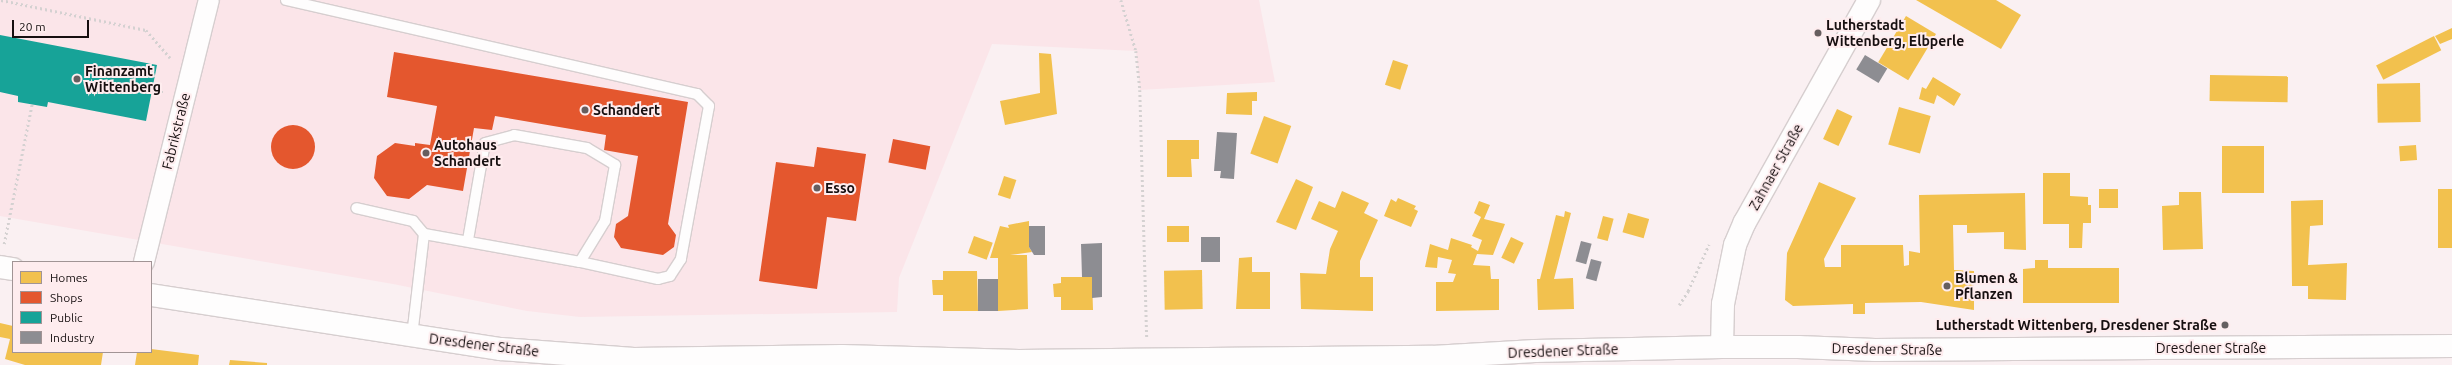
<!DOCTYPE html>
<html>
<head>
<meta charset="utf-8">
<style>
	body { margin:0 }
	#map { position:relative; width:2452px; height:365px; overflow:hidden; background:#faf0f2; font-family:Ubuntu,sans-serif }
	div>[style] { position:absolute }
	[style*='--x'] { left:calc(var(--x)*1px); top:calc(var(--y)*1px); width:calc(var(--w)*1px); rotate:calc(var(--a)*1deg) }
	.built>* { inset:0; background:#fbe5e9 }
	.homes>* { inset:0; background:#f2c14e; transform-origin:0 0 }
	.shops>* { inset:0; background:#e4572e; transform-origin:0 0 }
	.round { border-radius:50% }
	.public>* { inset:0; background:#17a398 }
	.industry>* { inset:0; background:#8d8d92; transform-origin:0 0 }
	.path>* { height:2.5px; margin-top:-1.25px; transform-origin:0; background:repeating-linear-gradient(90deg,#d4d1d1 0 2px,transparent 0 5px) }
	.roads { filter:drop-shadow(1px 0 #d6cecf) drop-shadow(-1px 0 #d6cecf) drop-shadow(0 1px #d6cecf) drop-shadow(0 -1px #d6cecf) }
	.lane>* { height:10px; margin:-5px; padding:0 5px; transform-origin:5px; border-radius:5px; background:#fefdfd }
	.street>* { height:20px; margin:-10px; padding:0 10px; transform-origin:10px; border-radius:10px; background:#fefdfd }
	.secondary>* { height:22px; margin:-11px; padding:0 11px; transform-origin:11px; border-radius:11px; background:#fefdfd }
	.primary>* { height:22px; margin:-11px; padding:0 11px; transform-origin:11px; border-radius:11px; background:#fefdfd }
	.dots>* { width:11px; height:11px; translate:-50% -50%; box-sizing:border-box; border:2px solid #feecee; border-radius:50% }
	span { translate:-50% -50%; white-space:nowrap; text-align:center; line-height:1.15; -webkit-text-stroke:4px #feecee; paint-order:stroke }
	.poi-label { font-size:14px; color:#160f10; font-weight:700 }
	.left { translate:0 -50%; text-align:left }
	.right { translate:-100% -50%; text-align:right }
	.street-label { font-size:14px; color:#160f10 }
	.legend { position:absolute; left:12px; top:261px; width:140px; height:92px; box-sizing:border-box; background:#feecee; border:1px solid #a19495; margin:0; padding:5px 7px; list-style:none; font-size:12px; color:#160f10 }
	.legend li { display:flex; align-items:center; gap:8px; height:20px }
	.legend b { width:20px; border:1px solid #a19495 }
	.scale { position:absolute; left:12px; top:20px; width:77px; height:18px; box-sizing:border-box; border:2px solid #160f10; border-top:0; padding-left:5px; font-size:12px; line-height:14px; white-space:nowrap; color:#160f10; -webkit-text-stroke:3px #feecee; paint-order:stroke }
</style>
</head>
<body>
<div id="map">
	<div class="built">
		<div style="clip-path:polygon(0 0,1259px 0,1275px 82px,1140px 90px,1136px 51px,992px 44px,899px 278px,897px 312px,580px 317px,527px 311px,393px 284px,0 216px)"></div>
	</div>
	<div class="homes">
		<div style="clip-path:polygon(1916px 0,1996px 0,2021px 15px,2001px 49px)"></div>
		<div style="left:1906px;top:16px;width:35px;height:54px;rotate:31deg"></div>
		<div style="clip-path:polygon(2452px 28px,2452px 39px,2440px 44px,2435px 36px)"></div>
		<div style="left:2434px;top:36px;width:16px;height:65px;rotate:63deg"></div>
		<div style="clip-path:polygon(1039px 53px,1051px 54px,1057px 114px,1005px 125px,1000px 101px,1040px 93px)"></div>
		<div style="left:1393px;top:60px;width:16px;height:26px;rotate:18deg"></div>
		<div style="left:2210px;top:75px;width:78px;height:26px;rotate:1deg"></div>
		<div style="clip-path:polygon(1933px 77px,1961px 94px,1954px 106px,1937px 95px,1934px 104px,1919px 99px,1922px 87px,1926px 89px)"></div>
		<div style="left:2420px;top:83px;width:39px;height:43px;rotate:89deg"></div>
		<div style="clip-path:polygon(1257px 92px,1257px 101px,1252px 101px,1252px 115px,1226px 114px,1227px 93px)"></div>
		<div style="left:1899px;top:107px;width:33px;height:39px;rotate:16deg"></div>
		<div style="left:1837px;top:109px;width:17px;height:33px;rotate:25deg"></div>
		<div style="left:1264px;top:116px;width:29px;height:40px;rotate:20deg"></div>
		<div style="clip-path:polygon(1167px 140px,1199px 140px,1199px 159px,1191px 159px,1192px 177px,1167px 177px)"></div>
		<div style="left:2416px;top:145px;width:15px;height:17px;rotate:86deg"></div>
		<div style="left:2222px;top:146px;width:42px;height:47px"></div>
		<div style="clip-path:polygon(2043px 173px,2070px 173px,2070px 196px,2088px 197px,2088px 205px,2091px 205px,2091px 223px,2083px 223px,2082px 248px,2069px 248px,2069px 224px,2043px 224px)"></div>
		<div style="left:1004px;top:176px;width:13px;height:20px;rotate:18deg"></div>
		<div style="clip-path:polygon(1296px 179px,1313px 187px,1296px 230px,1276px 222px)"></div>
		<div style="clip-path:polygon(1819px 182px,1856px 198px,1824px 259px,1825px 267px,1841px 267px,1841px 245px,1903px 245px,1904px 266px,1909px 265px,1909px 251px,1920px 253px,1919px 195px,2025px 193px,2026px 250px,2004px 249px,2004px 232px,1967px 233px,1967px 225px,1953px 225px,1954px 270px,1974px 271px,1974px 310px,1921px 302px,1865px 303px,1865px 314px,1853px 314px,1853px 304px,1793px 306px,1785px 300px,1787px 253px)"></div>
		<div style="left:2099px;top:189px;width:19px;height:19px"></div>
		<div style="left:2452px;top:189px;width:59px;height:14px;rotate:90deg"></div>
		<div style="clip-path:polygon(1342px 191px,1369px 203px,1364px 213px,1378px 220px,1360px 261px,1360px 277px,1373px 277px,1373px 311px,1301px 309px,1300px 273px,1326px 274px,1330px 249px,1338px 231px,1311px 219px,1319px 201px,1335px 208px)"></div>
		<div style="clip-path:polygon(2179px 192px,2201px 192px,2203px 249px,2163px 250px,2162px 206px,2179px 205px)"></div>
		<div style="clip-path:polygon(1398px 198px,1416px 206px,1414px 209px,1418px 211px,1411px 227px,1384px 216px,1391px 199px,1396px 202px)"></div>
		<div style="clip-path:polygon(2323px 200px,2323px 225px,2310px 226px,2308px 265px,2347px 263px,2346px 300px,2308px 299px,2308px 286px,2292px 286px,2291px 201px)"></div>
		<div style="clip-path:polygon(1479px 201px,1490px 205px,1484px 219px,1505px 224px,1493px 255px,1477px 254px,1473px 265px,1490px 266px,1491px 279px,1499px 279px,1499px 310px,1436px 311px,1436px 282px,1453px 282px,1456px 274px,1448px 273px,1452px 260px,1438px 257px,1437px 268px,1425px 267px,1430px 244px,1448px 250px,1451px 238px,1472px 245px,1471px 247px,1478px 251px,1482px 240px,1472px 236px,1481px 217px,1474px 213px)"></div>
		<div style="clip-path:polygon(1565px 211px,1571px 213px,1554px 279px,1573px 278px,1574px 309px,1538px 310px,1537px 279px,1540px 279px,1556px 215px,1564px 217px)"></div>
		<div style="left:1628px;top:213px;width:22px;height:20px;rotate:16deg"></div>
		<div style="left:1603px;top:216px;width:11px;height:23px;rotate:15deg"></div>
		<div style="clip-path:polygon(1029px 221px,1029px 247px,1032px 252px,1010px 255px,1027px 255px,1028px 309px,998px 311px,998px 258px,990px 258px,1000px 226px,1009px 228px,1008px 225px)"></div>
		<div style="left:1167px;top:226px;width:22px;height:16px"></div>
		<div style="left:974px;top:236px;width:20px;height:18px;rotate:20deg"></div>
		<div style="left:1511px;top:237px;width:14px;height:23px;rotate:25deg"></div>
		<div style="clip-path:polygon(1252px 257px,1252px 272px,1270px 272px,1270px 309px,1236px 309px,1239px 258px)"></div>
		<div style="clip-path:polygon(2035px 260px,2048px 260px,2048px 268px,2119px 268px,2119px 303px,2023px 303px,2023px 269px,2035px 268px)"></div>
		<div style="left:1202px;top:270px;width:39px;height:38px;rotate:89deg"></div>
		<div style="clip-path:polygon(943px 271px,977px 271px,978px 311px,943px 311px,943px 295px,933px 295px,932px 280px,943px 280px)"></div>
		<div style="clip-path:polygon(1061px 277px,1092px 277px,1093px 310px,1061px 310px,1061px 297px,1054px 297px,1053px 284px,1061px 283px)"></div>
		<div style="clip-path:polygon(0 323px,13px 326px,13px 352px,103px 352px,101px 365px,25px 365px,5px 359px,10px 339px,0 337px)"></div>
		<div style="clip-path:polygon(151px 349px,199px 355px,198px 365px,135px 365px,137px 352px,151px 352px)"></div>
		<div style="clip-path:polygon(230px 360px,267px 363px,267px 365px,229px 365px)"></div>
	</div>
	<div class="shops">
		<div style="clip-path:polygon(394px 52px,688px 102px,668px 224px,676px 235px,674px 247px,663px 255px,621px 248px,614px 237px,616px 224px,628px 216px,638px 156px,604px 150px,606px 135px,495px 116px,492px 130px,474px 128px,463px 191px,427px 185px,409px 199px,387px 196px,374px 178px,377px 156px,395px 143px,415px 146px,415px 143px,430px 145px,437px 106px,387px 97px)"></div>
		<div class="round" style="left:271px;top:125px;width:44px;height:44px"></div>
		<div style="left:893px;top:139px;width:38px;height:24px;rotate:11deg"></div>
		<div style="clip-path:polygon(817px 147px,866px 154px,856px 221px,827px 217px,817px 289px,759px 281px,776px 162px,814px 167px)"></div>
	</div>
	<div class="public">
		<div style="clip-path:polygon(0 35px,157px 65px,146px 121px,48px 102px,47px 107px,18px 102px,18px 96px,0 92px)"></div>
	</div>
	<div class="industry">
		<div style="left:1865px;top:55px;width:26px;height:17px;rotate:31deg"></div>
		<div style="clip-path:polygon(1217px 132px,1237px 133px,1234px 179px,1220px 178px,1221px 171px,1214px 171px)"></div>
		<div style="clip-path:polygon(1029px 226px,1045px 226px,1045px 255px,1034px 255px,1029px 247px)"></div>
		<div style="left:1201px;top:237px;width:19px;height:25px"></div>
		<div style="left:1581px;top:241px;width:11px;height:21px;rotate:15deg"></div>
		<div style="clip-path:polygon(1102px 243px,1102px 297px,1092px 298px,1092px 277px,1082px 277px,1081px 244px)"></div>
		<div style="left:1591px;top:259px;width:11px;height:20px;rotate:15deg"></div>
		<div style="left:978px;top:279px;width:20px;height:32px"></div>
	</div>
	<div class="path">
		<div style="--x:1;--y:0;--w:148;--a:11.7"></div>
		<div style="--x:146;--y:30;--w:37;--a:49"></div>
		<div style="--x:1121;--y:0;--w:53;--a:73.6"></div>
		<div style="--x:1136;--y:51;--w:39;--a:84"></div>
		<div style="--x:1140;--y:90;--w:247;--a:88.4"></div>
		<div style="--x:152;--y:92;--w:11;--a:0"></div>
		<div style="--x:4;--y:244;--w:143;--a:-78.7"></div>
		<div style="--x:1679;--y:305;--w:17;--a:-57"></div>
		<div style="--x:1688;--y:291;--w:51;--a:-65.9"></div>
	</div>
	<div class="roads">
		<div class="lane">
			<div style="--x:286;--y:0;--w:422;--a:12.9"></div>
			<div style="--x:697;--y:94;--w:17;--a:45"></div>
			<div style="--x:709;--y:106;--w:156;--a:100.4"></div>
			<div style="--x:681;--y:259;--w:20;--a:123"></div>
			<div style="--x:670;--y:276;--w:12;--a:166"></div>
			<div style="--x:658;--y:279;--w:80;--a:-167.7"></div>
			<div style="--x:580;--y:262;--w:158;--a:-169.8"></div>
			<div style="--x:424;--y:234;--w:17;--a:-130"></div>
			<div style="--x:413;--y:221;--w:58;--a:-167.2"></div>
			<div style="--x:468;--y:240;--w:98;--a:-80.1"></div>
			<div style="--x:485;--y:143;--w:30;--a:-15"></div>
			<div style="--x:514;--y:135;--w:74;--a:10.1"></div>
			<div style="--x:587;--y:148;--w:33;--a:31"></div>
			<div style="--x:615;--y:165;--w:57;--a:100.1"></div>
			<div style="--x:605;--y:221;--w:48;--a:121.4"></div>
			<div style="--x:412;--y:336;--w:103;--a:-83.3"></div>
		</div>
		<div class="street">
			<div style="--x:144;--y:262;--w:270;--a:-76.1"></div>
		</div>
		<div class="secondary">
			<div style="--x:1722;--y:347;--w:43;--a:-88.7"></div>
			<div style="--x:1723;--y:304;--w:60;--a:-78.5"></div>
			<div style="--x:1735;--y:245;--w:25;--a:-67"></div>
			<div style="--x:1745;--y:222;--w:254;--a:-60.8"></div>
		</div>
		<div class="primary">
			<div style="--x:0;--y:267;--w:13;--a:9"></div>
			<div style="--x:151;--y:295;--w:354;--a:8.8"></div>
			<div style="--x:501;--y:349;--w:133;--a:4.3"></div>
			<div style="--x:634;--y:359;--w:208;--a:-0.8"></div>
			<div style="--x:842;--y:356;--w:177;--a:1.6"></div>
			<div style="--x:1019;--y:361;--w:413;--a:-0.6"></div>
			<div style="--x:1432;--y:357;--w:103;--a:-3.3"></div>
			<div style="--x:1535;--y:351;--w:187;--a:-1.2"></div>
			<div style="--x:1722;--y:347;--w:76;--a:0"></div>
			<div style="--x:1798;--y:347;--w:77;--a:2.2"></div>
			<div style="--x:1875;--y:350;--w:577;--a:-0.4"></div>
		</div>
	</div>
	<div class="dots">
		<div style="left:1818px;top:33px;background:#665e5f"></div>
		<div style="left:77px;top:79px;background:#665e5f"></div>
		<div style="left:585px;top:110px;background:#665e5f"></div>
		<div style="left:426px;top:153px;background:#665e5f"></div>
		<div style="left:817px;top:188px;background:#665e5f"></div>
		<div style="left:1947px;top:286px;background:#665e5f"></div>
		<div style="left:2225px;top:325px;background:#665e5f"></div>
	</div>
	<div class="poi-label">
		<span class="left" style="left:1826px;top:33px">Lutherstadt<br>Wittenberg, Elbperle</span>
		<span class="left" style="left:85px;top:79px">Finanzamt<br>Wittenberg</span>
		<span class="left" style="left:593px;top:110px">Schandert</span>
		<span class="left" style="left:434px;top:153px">Autohaus<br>Schandert</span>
		<span class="left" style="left:825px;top:188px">Esso</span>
		<span class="left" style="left:1955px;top:286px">Blumen &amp;<br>Pflanzen</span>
		<span class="right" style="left:2217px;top:325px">Lutherstadt Wittenberg, Dresdener Straße</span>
	</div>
	<div class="street-label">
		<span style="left:176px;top:131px;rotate:-76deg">Fabrikstraße</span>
		<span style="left:1776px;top:167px;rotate:-61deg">Zahnaer Straße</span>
		<span style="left:484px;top:345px;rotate:7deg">Dresdener Straße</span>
		<span style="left:2211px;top:348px">Dresdener Straße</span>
		<span style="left:1887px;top:349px;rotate:1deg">Dresdener Straße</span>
		<span style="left:1563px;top:351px;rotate:-2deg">Dresdener Straße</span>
	</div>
	<ul class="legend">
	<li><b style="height:11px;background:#f2c14e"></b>Homes</li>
	<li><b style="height:11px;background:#e4572e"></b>Shops</li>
	<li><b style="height:11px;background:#17a398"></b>Public</li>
	<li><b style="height:11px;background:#8d8d92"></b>Industry</li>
	</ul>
	<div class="scale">20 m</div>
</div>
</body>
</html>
